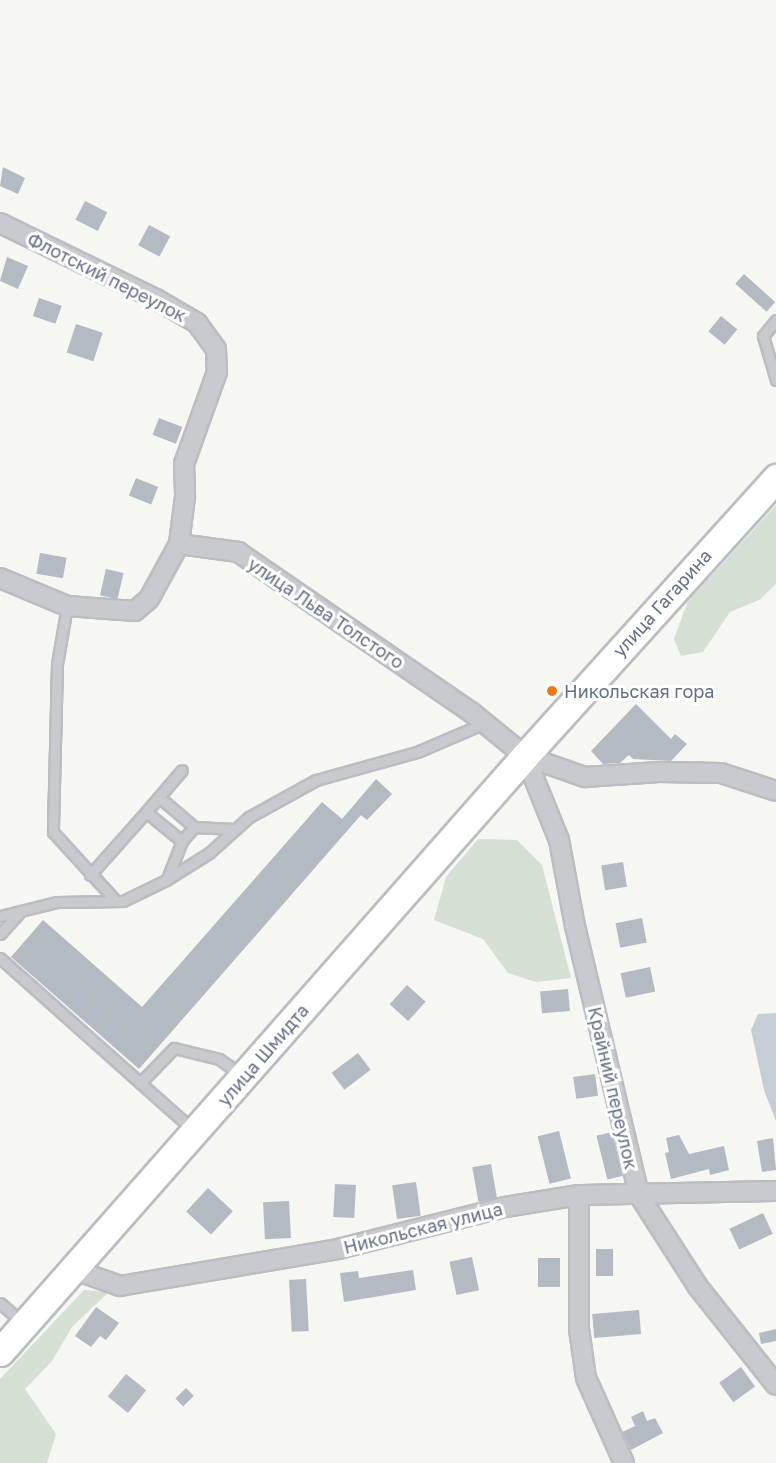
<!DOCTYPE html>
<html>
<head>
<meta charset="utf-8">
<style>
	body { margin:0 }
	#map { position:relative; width:776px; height:1463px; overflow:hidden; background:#f6f6f2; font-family:"Golos Text",sans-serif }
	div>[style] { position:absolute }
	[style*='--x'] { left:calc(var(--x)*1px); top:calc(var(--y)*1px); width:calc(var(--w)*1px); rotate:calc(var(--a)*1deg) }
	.green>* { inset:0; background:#d5dfd3 }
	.water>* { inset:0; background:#c6ced5 }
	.building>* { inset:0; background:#b4bac1; transform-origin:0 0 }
	.roads { filter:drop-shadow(2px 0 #babdc1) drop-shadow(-2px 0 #babdc1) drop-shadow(0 2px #babdc1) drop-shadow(0 -2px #babdc1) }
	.lane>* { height:9px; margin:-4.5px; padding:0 4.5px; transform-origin:4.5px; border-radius:4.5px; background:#c8cace }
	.street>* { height:18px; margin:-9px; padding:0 9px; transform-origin:9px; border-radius:9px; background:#c8cace }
	.primary>* { height:27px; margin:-13.5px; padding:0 13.5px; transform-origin:13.5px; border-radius:13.5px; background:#fff }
	.dots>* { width:16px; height:16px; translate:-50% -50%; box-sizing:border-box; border:3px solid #fff; border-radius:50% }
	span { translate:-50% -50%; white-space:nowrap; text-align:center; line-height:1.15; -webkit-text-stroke:6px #fff; paint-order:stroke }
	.street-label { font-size:18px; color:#626f87 }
	.poi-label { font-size:18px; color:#626f87 }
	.left { translate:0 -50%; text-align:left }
</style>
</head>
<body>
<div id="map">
	<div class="green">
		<div style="clip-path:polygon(776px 505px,776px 584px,759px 600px,730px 612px,703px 652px,681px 656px,674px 639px,688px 601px)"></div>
		<div style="clip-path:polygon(478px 839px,517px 840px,542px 865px,571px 978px,536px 982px,508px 973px,483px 939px,434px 920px,446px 877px)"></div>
		<div style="clip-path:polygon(84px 1290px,109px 1292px,72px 1327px,52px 1361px,25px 1389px,56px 1434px,47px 1463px,0 1463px,0 1379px)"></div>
	</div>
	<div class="water">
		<div style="clip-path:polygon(776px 1013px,776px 1121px,764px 1090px,751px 1030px,758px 1014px)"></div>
	</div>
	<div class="building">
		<div style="clip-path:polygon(3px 167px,25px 178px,18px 194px,0 186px)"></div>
		<div style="left:85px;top:201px;width:25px;height:21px;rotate:27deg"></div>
		<div style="left:149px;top:225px;width:24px;height:23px;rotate:28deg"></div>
		<div style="clip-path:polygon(7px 257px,28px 266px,18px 289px,0 281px)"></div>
		<div style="left:744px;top:274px;width:42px;height:13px;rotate:42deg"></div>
		<div style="left:39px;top:298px;width:24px;height:19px;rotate:19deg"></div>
		<div style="left:721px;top:316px;width:21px;height:20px;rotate:39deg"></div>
		<div style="left:76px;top:324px;width:28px;height:30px;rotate:18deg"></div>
		<div style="left:159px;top:418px;width:25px;height:18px;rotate:21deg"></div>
		<div style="left:136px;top:478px;width:24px;height:19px;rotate:22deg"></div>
		<div style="left:40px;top:553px;width:27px;height:21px;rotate:10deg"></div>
		<div style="left:106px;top:569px;width:18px;height:27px;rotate:13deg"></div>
		<div style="clip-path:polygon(636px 704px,671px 739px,675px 734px,687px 744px,671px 761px,633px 759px,629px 755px,620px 763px,603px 764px,591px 751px)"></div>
		<div style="clip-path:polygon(376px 779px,392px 794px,367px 820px,361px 815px,139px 1069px,11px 957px,43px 920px,142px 1007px,322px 802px,342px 819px)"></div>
		<div style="left:623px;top:862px;width:25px;height:22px;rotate:81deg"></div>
		<div style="left:642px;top:918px;width:25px;height:27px;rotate:79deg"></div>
		<div style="left:650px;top:967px;width:25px;height:30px;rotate:78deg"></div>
		<div style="left:407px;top:985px;width:25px;height:26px;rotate:42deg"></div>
		<div style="left:568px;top:989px;width:22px;height:28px;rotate:85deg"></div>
		<div style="left:358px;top:1053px;width:21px;height:33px;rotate:53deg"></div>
		<div style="left:595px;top:1074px;width:22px;height:22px;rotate:82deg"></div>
		<div style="left:559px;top:1131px;width:49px;height:22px;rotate:76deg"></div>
		<div style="left:612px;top:1132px;width:45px;height:16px;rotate:76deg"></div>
		<div style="clip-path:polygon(679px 1135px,689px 1154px,724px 1146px,729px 1170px,710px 1175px,709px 1169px,671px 1179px,665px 1153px,669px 1152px,666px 1138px)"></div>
		<div style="clip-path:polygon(773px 1138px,776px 1170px,762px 1172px,757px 1141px)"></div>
		<div style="left:491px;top:1164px;width:35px;height:19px;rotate:80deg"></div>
		<div style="left:416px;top:1182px;width:34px;height:24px;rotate:82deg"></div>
		<div style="left:335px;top:1184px;width:21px;height:33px;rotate:3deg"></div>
		<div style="left:208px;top:1188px;width:34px;height:32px;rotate:43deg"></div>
		<div style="left:289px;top:1201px;width:37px;height:26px;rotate:87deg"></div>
		<div style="left:763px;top:1213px;width:23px;height:37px;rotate:65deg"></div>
		<div style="left:596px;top:1249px;width:17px;height:27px"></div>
		<div style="left:472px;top:1257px;width:34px;height:23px;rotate:78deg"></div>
		<div style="left:538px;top:1258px;width:22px;height:29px"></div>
		<div style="clip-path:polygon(413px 1270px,416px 1290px,344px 1302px,340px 1273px,358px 1271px,359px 1278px)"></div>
		<div style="left:306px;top:1279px;width:52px;height:17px;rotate:87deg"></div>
		<div style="clip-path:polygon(96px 1307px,119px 1323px,106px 1340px,100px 1336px,91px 1347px,75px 1336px)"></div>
		<div style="left:639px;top:1310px;width:24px;height:47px;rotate:85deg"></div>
		<div style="clip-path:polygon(776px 1329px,776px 1341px,761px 1344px,759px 1333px)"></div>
		<div style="left:741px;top:1367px;width:24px;height:27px;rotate:54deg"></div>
		<div style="left:126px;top:1374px;width:26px;height:29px;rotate:39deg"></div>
		<div style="left:186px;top:1388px;width:11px;height:15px;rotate:45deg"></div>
		<div style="clip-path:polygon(643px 1411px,647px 1421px,655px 1418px,663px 1433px,631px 1450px,622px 1432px,635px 1426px,631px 1417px)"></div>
	</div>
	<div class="roads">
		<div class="lane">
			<div style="--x:776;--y:320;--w:21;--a:129"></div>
			<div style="--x:763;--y:336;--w:46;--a:73.5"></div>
			<div style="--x:67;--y:606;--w:59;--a:99.8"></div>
			<div style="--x:57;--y:664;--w:168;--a:91.4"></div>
			<div style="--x:53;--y:832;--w:93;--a:47.6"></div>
			<div style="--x:159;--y:797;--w:46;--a:40.6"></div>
			<div style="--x:194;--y:827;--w:18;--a:131"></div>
			<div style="--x:146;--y:812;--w:55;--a:-49.4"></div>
			<div style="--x:194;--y:827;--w:41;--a:2.8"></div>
			<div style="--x:90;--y:875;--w:84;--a:-48.4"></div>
			<div style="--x:146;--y:812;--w:46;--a:38.9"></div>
			<div style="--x:182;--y:841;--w:41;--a:111.5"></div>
			<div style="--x:0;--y:916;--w:59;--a:-13.8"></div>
			<div style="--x:57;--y:902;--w:66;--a:-0.9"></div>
			<div style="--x:123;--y:901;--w:48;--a:-26"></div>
			<div style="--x:166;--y:880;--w:51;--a:-32.1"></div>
			<div style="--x:209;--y:853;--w:54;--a:-42"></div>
			<div style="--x:249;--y:817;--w:77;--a:-28.9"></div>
			<div style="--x:316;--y:780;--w:105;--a:-15.5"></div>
			<div style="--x:417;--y:752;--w:74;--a:-23.1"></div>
			<div style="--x:0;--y:934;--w:28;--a:-48"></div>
			<div style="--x:0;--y:958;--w:260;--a:41.7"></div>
			<div style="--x:140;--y:1083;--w:49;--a:-45.8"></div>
			<div style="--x:174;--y:1048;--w:46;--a:13.7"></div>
			<div style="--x:219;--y:1059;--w:28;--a:35"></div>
			<div style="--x:0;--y:1303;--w:30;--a:41"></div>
		</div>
		<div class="street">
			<div style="--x:0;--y:223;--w:174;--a:26"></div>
			<div style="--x:156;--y:299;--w:48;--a:30.3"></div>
			<div style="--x:197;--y:323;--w:32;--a:54"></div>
			<div style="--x:216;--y:349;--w:23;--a:88"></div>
			<div style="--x:217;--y:372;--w:98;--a:109.7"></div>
			<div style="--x:184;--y:464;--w:33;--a:88"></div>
			<div style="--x:185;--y:497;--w:47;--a:97.3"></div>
			<div style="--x:0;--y:578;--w:73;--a:22.7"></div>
			<div style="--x:67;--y:606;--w:68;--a:4.2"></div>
			<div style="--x:135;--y:611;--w:18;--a:-41"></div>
			<div style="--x:149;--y:599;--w:63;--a:-61.4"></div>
			<div style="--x:179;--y:544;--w:60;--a:7.7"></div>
			<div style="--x:238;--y:552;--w:283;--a:34.5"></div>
			<div style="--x:471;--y:712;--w:70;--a:39.2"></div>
			<div style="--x:525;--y:756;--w:64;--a:19.3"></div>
			<div style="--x:585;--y:777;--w:74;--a:-3.9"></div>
			<div style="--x:659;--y:772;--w:62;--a:0.9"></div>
			<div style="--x:721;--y:773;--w:58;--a:18.1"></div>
			<div style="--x:525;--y:756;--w:91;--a:68"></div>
			<div style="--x:559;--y:840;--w:87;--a:79.5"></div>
			<div style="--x:575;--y:926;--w:277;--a:76.6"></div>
			<div style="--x:639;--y:1195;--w:109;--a:57.3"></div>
			<div style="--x:698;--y:1287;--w:125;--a:51.5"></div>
			<div style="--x:579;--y:1195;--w:134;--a:90"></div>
			<div style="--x:579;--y:1329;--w:49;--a:81.9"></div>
			<div style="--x:586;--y:1378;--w:93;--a:65.9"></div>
			<div style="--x:75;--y:1270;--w:48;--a:19.6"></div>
			<div style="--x:120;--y:1286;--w:221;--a:-9.6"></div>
			<div style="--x:338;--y:1249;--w:172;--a:-14.1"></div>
			<div style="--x:505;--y:1207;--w:75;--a:-9.2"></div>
			<div style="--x:579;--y:1195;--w:197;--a:-1.2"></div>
		</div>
		<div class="primary">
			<div style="--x:0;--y:1352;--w:794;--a:-48.62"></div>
			<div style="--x:525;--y:756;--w:375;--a:-47.9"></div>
		</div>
	</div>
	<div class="dots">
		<div style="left:552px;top:691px;background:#f47515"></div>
	</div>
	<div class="street-label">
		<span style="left:107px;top:277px;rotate:27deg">Флотский переулок</span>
		<span style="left:662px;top:603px;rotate:-48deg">улица Гагарина</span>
		<span style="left:326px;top:613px;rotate:34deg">улица Льва Толстого</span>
		<span style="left:263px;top:1055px;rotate:-49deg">улица Шмидта</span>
		<span style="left:613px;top:1088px;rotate:77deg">Крайний переулок</span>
		<span style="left:423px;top:1228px;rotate:-14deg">Никольская улица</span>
	</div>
	<div class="poi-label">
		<span class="left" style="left:564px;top:691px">Никольская гора</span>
	</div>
</div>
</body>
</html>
